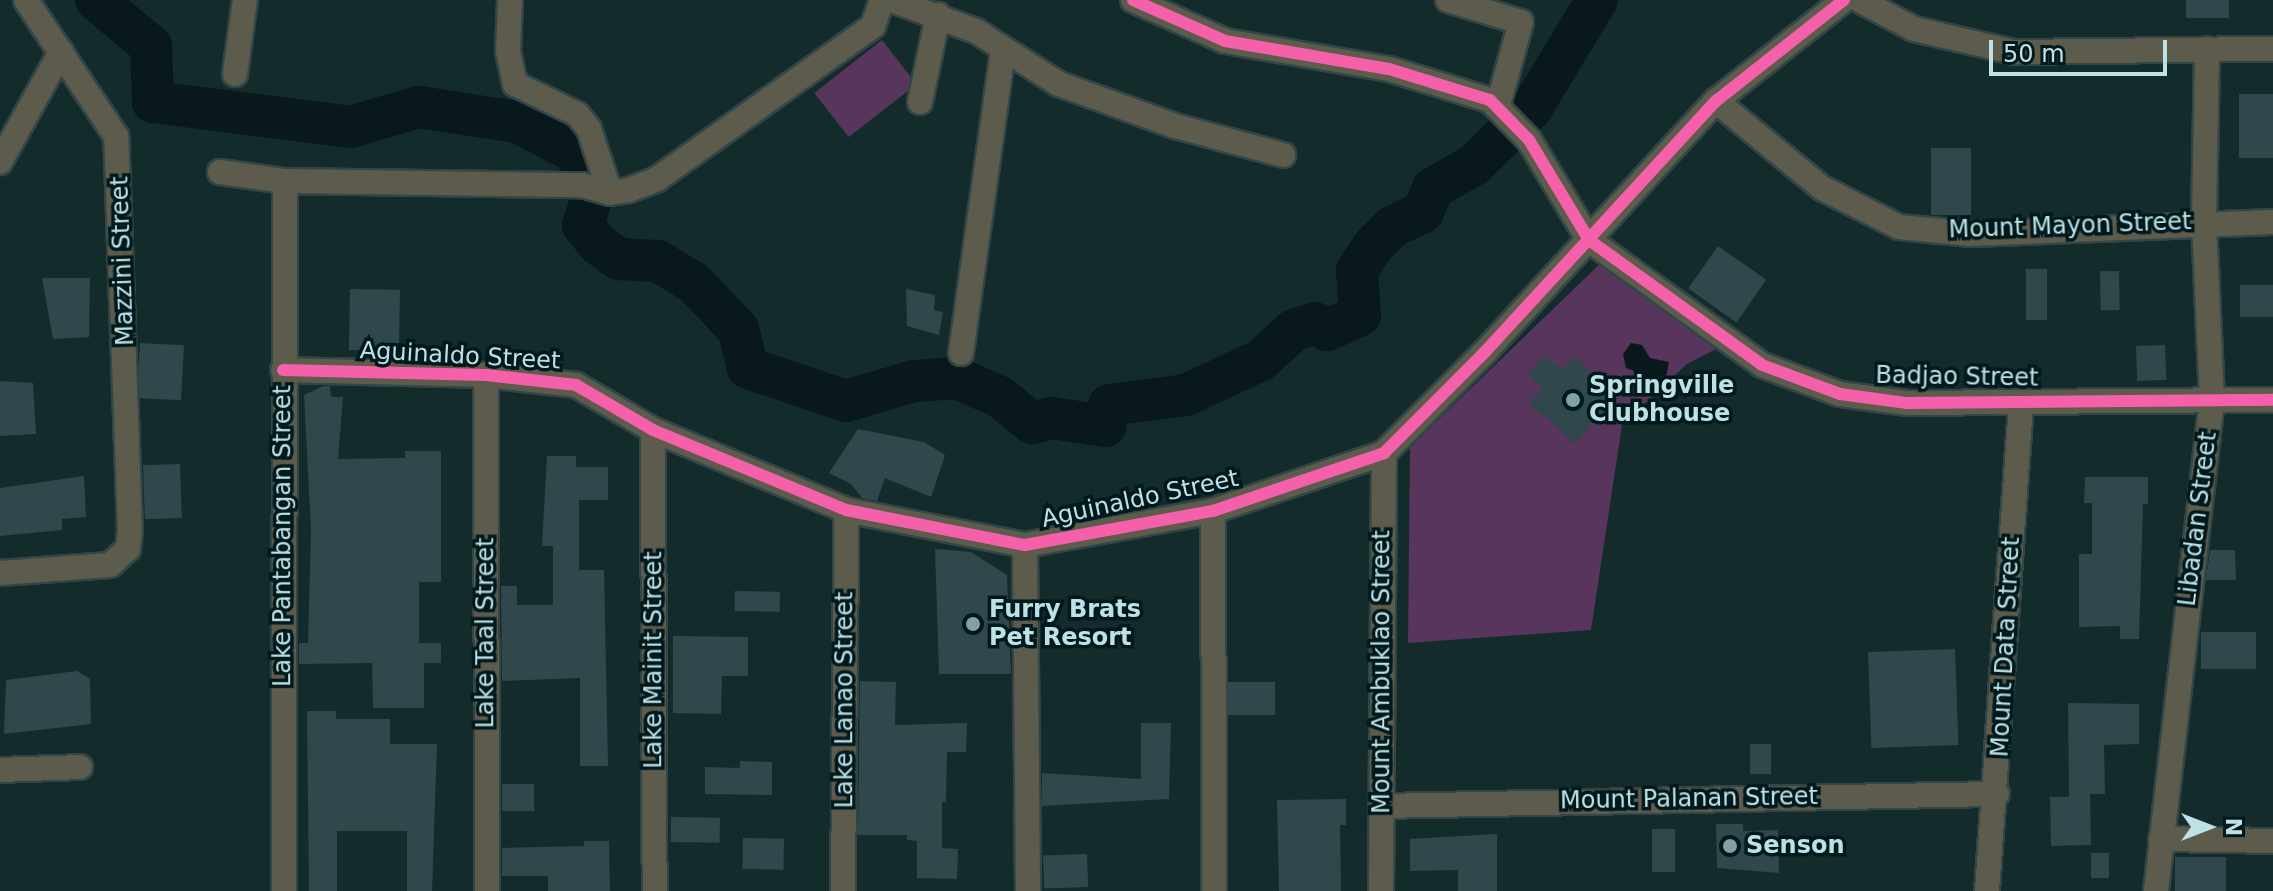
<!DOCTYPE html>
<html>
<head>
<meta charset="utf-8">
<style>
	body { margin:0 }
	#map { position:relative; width:2273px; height:891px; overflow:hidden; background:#142b2c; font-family:"DejaVu Sans",sans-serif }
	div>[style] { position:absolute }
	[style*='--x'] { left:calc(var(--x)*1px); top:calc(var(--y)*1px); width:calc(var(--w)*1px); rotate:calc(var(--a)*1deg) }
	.green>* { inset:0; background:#58355c; transform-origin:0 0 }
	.water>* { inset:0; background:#09181a }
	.river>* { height:42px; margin:-21px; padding:0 21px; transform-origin:21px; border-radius:21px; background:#09181a }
	.building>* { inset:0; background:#30474c; transform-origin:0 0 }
	.roads { filter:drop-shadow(2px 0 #324648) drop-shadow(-2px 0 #324648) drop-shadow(0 2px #324648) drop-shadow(0 -2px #324648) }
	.minor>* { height:24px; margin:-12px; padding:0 12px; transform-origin:12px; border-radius:12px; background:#5d5b4c }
	.cycleway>* { height:12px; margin:-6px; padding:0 6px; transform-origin:6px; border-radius:6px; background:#f560ab }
	.dots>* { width:22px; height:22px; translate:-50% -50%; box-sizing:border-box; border:4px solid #00191d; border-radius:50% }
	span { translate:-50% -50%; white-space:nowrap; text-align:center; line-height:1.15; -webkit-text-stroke:7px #00191d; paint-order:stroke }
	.street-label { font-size:24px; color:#bee1e5 }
	.poi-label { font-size:24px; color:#bee1e5; font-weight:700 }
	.left { translate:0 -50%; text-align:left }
	.north { position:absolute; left:2169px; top:787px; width:80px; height:80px; -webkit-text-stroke:6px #00191d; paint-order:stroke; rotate:90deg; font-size:22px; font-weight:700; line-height:32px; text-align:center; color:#bee1e5 }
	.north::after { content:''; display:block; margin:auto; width:28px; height:36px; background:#bee1e5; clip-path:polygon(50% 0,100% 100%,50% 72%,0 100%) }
	.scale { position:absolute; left:1989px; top:40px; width:178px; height:36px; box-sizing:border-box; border:4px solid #bee1e5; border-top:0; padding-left:10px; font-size:24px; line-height:28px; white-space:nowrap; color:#bee1e5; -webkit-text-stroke:6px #00191d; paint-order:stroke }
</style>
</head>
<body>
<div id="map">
	<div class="green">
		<div style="left:882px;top:40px;width:56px;height:86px;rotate:52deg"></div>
		<div style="clip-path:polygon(1604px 260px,1720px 347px,1687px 364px,1622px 425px,1591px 630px,1408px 643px,1410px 447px)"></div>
	</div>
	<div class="water">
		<div style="clip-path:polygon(1631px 343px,1642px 345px,1650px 358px,1669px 362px,1665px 382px,1650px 385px,1645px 375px,1626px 368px,1623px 354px)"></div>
	</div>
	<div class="river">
		<div style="--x:96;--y:0;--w:72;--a:39.9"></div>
		<div style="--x:151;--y:46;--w:56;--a:88"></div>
		<div style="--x:153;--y:102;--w:199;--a:7.2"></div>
		<div style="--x:350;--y:127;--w:72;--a:-16.2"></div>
		<div style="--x:419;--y:107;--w:99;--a:8.7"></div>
		<div style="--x:517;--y:122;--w:65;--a:27.3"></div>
		<div style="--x:575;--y:152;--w:45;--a:66.3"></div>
		<div style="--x:593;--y:193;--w:34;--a:107"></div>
		<div style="--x:583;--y:225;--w:24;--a:52"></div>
		<div style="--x:598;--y:244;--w:26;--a:36"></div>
		<div style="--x:619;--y:259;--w:39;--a:3"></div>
		<div style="--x:658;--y:261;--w:42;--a:31.4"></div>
		<div style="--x:694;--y:283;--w:64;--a:46.3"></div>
		<div style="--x:738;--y:329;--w:40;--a:75.6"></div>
		<div style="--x:748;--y:368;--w:103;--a:18.6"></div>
		<div style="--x:846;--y:401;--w:71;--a:-16.4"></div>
		<div style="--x:914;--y:381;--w:43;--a:-4"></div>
		<div style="--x:957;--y:378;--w:47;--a:23.8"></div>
		<div style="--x:1000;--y:397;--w:41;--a:39.1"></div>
		<div style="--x:1032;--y:423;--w:21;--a:-14"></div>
		<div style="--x:1052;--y:418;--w:54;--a:8.6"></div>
		<div style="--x:1105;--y:426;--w:21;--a:-79"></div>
		<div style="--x:1109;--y:405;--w:78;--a:-7.4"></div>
		<div style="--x:1186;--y:395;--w:83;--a:-25"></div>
		<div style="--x:1261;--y:360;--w:45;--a:-42.3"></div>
		<div style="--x:1294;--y:330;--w:22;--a:-18"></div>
		<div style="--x:1315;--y:323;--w:14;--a:30"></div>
		<div style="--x:1327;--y:330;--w:36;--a:-24"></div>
		<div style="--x:1360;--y:315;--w:45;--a:-93.8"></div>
		<div style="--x:1357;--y:270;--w:30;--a:-56"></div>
		<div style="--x:1374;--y:245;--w:25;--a:-45"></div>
		<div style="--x:1392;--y:227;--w:34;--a:-26"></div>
		<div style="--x:1423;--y:212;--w:26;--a:-67"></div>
		<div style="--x:1433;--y:188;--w:47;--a:-29.3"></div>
		<div style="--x:1474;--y:165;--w:80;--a:-44.5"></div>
		<div style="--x:1531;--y:109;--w:127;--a:-58.8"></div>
	</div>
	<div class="building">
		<div style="left:2186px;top:0;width:43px;height:18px"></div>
		<div style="left:2239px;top:94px;width:34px;height:64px"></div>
		<div style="left:1931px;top:148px;width:40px;height:67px"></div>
		<div style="left:1718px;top:246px;width:59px;height:52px;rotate:35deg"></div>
		<div style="left:2026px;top:269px;width:21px;height:51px"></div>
		<div style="left:2119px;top:271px;width:39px;height:19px;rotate:89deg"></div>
		<div style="clip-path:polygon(42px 278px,90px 278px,89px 337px,53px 339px)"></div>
		<div style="left:2273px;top:285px;width:32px;height:33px;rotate:90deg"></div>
		<div style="left:350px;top:289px;width:50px;height:61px;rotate:1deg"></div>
		<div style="clip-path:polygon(906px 289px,935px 295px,934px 310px,943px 312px,939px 335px,907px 326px)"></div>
		<div style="left:140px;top:343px;width:44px;height:55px;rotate:3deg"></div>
		<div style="left:2165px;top:345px;width:35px;height:29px;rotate:88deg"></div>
		<div style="clip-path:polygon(1544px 355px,1562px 370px,1574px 357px,1618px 397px,1574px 444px,1529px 402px,1543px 388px,1528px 374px)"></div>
		<div style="clip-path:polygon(0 381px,33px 383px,36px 434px,0 436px)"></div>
		<div style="clip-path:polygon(323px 386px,330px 386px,331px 397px,343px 397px,338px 459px,405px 458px,405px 451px,441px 451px,441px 582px,419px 582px,419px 643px,441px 643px,441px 663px,424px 663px,424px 708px,373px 708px,372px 663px,299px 664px,299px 643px,308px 643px,311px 530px,304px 395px)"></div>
		<div style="clip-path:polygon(858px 429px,924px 442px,945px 455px,931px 497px,885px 478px,877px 501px,862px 498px,851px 484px,829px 473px)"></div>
		<div style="clip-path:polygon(547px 456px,576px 456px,576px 467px,608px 467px,608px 500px,579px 500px,579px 570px,604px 570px,608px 766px,580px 766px,580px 678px,502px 681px,501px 586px,517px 586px,517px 605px,553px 605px,553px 546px,542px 546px)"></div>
		<div style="left:180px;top:464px;width:54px;height:37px;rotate:88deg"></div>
		<div style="clip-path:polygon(84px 476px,86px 517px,62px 519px,62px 530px,0 536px,0 488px)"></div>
		<div style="clip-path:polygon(2085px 477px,2148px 477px,2148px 504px,2143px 504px,2139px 639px,2120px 639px,2120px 626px,2079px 627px,2079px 554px,2092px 554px,2092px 503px,2084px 503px)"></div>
		<div style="clip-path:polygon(935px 549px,971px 552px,1007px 575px,1011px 674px,939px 674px)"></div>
		<div style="clip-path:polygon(2210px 550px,2235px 550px,2236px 580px,2206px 580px)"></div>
		<div style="left:735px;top:591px;width:45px;height:20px;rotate:1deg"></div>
		<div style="left:2201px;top:632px;width:55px;height:37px"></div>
		<div style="clip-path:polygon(673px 636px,748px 637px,748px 676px,722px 676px,721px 714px,673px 713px)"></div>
		<div style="left:1955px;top:649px;width:96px;height:87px;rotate:88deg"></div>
		<div style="clip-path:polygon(77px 671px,90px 679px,91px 724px,4px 734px,6px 680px)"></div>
		<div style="clip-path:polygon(860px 681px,896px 682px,895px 725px,967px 723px,966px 752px,947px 752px,946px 802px,942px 802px,942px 848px,958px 849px,957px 879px,917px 878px,917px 841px,907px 840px,907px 835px,858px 835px)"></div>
		<div style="left:1228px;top:682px;width:47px;height:33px"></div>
		<div style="clip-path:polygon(2068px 703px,2139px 704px,2139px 744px,2104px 745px,2105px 794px,2090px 794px,2091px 845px,2051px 846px,2050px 797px,2069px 797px)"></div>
		<div style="clip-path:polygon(307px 711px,336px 711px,336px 719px,390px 719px,390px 744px,437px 744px,432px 891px,407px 891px,407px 831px,337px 831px,337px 891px,309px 891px)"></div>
		<div style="clip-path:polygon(1141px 723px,1171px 723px,1169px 799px,1042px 806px,1042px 773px,1141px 779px)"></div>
		<div style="left:1750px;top:744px;width:21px;height:30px"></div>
		<div style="clip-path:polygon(740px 761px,772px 762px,772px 795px,705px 794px,705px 767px,740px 768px)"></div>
		<div style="left:502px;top:784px;width:32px;height:27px"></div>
		<div style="clip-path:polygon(1346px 799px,1346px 825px,1340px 825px,1341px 891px,1279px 891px,1277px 800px)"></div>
		<div style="left:671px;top:817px;width:49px;height:25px;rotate:1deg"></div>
		<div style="clip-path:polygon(1716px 824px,1743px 824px,1743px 831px,1778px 830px,1779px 873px,1717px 868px)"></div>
		<div style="left:1652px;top:829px;width:23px;height:43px"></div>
		<div style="clip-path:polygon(1497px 834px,1497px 891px,1458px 891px,1458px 870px,1410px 871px,1410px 839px)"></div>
		<div style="left:743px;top:838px;width:41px;height:31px;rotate:1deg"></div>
		<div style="clip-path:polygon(584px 841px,609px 841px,610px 891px,548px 891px,548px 876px,502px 876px,502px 848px,584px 846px)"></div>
		<div style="left:2091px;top:853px;width:18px;height:25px"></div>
		<div style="left:1087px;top:854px;width:33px;height:44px;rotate:88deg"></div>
		<div style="left:2226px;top:857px;width:34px;height:51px;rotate:90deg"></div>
	</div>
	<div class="roads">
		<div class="minor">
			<div style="--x:510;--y:0;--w:51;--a:92.2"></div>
			<div style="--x:508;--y:51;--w:34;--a:78"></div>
			<div style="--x:515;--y:84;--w:69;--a:25.8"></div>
			<div style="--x:577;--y:114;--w:19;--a:51"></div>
			<div style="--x:589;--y:129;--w:67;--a:71.8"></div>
			<div style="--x:892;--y:0;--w:90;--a:20.3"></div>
			<div style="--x:976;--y:31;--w:98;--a:32.6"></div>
			<div style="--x:1059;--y:84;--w:123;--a:19.9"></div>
			<div style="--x:1175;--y:126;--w:112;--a:15"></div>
			<div style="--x:1133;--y:0;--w:101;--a:24"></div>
			<div style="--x:1225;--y:41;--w:166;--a:9.7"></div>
			<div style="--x:1389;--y:69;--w:106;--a:17.1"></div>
			<div style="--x:1490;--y:100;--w:56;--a:45.7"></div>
			<div style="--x:1529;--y:140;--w:117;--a:59"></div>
			<div style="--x:1589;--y:240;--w:213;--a:35.8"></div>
			<div style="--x:1762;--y:365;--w:83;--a:20.4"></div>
			<div style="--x:1840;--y:394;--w:68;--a:7.7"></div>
			<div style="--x:1907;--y:403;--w:366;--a:-0.5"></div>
			<div style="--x:1448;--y:0;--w:76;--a:16.8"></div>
			<div style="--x:1521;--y:22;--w:86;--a:105.5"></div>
			<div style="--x:1859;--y:0;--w:62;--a:27.8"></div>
			<div style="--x:1914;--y:29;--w:103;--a:13"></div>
			<div style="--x:2014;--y:52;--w:259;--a:-0.7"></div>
			<div style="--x:235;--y:74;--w:75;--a:-82.3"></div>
			<div style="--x:1716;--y:101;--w:137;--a:39.4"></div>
			<div style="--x:1822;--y:188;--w:86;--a:26.9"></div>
			<div style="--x:1899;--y:227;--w:72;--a:5.6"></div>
			<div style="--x:1971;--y:234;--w:302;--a:-2.3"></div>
			<div style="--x:920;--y:102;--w:89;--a:-78.3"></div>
			<div style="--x:0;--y:162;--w:126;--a:-61"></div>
			<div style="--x:220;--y:172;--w:66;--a:7.9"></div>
			<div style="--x:285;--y:181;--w:297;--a:0.8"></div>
			<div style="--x:582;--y:185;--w:29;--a:16"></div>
			<div style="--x:610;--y:193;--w:19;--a:-9"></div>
			<div style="--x:629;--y:190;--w:30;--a:-21"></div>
			<div style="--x:657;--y:179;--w:265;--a:-35.3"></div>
			<div style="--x:873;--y:26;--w:28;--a:-71"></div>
			<div style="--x:961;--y:353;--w:307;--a:-82.1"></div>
			<div style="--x:283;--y:370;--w:203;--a:1.4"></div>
			<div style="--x:486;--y:375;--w:91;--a:6.3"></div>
			<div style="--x:576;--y:385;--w:89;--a:30.3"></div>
			<div style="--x:653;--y:430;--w:209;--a:22.5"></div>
			<div style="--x:846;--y:510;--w:182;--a:11.1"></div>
			<div style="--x:1025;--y:545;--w:191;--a:-10.3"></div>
			<div style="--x:1213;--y:511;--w:181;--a:-18.7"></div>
			<div style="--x:1384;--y:453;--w:141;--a:-45"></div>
			<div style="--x:1484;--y:353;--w:343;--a:-47.4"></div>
			<div style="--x:1716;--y:101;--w:163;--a:-38.3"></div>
			<div style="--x:486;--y:375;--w:516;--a:89.89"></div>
			<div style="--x:653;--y:430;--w:461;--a:89.8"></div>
			<div style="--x:1213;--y:511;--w:380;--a:89.8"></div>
			<div style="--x:1025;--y:545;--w:346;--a:89.5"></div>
			<div style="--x:0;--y:573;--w:110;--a:-4.2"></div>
			<div style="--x:110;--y:565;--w:24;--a:-42"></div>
			<div style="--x:128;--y:549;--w:18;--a:-84"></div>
			<div style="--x:130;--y:531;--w:395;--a:-92"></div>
			<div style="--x:116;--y:136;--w:163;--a:-123.5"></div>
			<div style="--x:0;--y:770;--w:80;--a:-2.1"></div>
			<div style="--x:1381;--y:806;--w:616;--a:-1.12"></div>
			<div style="--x:2161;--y:839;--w:112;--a:1"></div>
			<div style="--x:284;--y:891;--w:710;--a:-89.92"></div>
			<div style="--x:843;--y:891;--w:381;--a:-89.5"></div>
			<div style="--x:1381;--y:891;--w:438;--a:-89.6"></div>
			<div style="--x:1987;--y:891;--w:490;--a:-86"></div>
			<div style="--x:2156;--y:891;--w:495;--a:-83.5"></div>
			<div style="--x:2212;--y:399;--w:177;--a:-92.6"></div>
			<div style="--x:2204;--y:222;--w:173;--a:-89"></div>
		</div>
	</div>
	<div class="cycleway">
		<div style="--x:1133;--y:0;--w:101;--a:24"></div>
		<div style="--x:1225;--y:41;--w:166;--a:9.7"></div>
		<div style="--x:1389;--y:69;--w:106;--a:17.1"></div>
		<div style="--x:1490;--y:100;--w:56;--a:45.7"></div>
		<div style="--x:1529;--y:140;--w:117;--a:59"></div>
		<div style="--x:1589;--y:240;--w:213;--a:35.8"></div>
		<div style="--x:1762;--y:365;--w:83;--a:20.4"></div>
		<div style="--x:1840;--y:394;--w:68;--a:7.7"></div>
		<div style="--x:1907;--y:403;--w:366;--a:-0.5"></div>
		<div style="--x:283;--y:370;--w:203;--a:1.4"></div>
		<div style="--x:486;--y:375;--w:91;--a:6.3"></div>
		<div style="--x:576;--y:385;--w:89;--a:30.3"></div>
		<div style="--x:653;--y:430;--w:209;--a:22.5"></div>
		<div style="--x:846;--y:510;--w:182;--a:11.1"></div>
		<div style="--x:1025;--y:545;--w:191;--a:-10.3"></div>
		<div style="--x:1213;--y:511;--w:181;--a:-18.7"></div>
		<div style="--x:1384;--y:453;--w:141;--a:-45"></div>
		<div style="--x:1484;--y:353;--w:343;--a:-47.4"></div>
		<div style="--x:1716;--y:101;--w:163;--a:-38.3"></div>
	</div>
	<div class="dots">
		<div style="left:1573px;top:400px;background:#82a1a4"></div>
		<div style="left:973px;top:624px;background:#82a1a4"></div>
		<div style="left:1730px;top:846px;background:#82a1a4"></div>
	</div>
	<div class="street-label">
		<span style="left:2070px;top:226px;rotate:-2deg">Mount Mayon Street</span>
		<span style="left:123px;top:261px;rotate:-92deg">Mazzini Street</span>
		<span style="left:460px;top:356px;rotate:3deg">Aguinaldo Street</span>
		<span style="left:1957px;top:377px;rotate:1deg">Badjao Street</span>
		<span style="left:1140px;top:499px;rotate:-12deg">Aguinaldo Street</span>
		<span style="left:2198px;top:519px;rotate:-83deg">Libadan Street</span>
		<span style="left:283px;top:536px;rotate:-90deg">Lake Pantabangan Street</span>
		<span style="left:486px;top:633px;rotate:-90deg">Lake Taal Street</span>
		<span style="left:2006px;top:647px;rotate:-87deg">Mount Data Street</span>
		<span style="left:654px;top:660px;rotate:-90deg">Lake Mainit Street</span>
		<span style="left:1382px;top:672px;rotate:-90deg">Mount Ambuklao Street</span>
		<span style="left:845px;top:700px;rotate:-90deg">Lake Lanao Street</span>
		<span style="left:1689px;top:799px;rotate:-1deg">Mount Palanan Street</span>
	</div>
	<div class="poi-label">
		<span class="left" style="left:1589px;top:400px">Springville<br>Clubhouse</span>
		<span class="left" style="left:989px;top:624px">Furry Brats<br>Pet Resort</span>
		<span class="left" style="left:1746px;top:846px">Senson</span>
	</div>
	<div class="north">N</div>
	<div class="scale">50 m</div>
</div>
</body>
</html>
